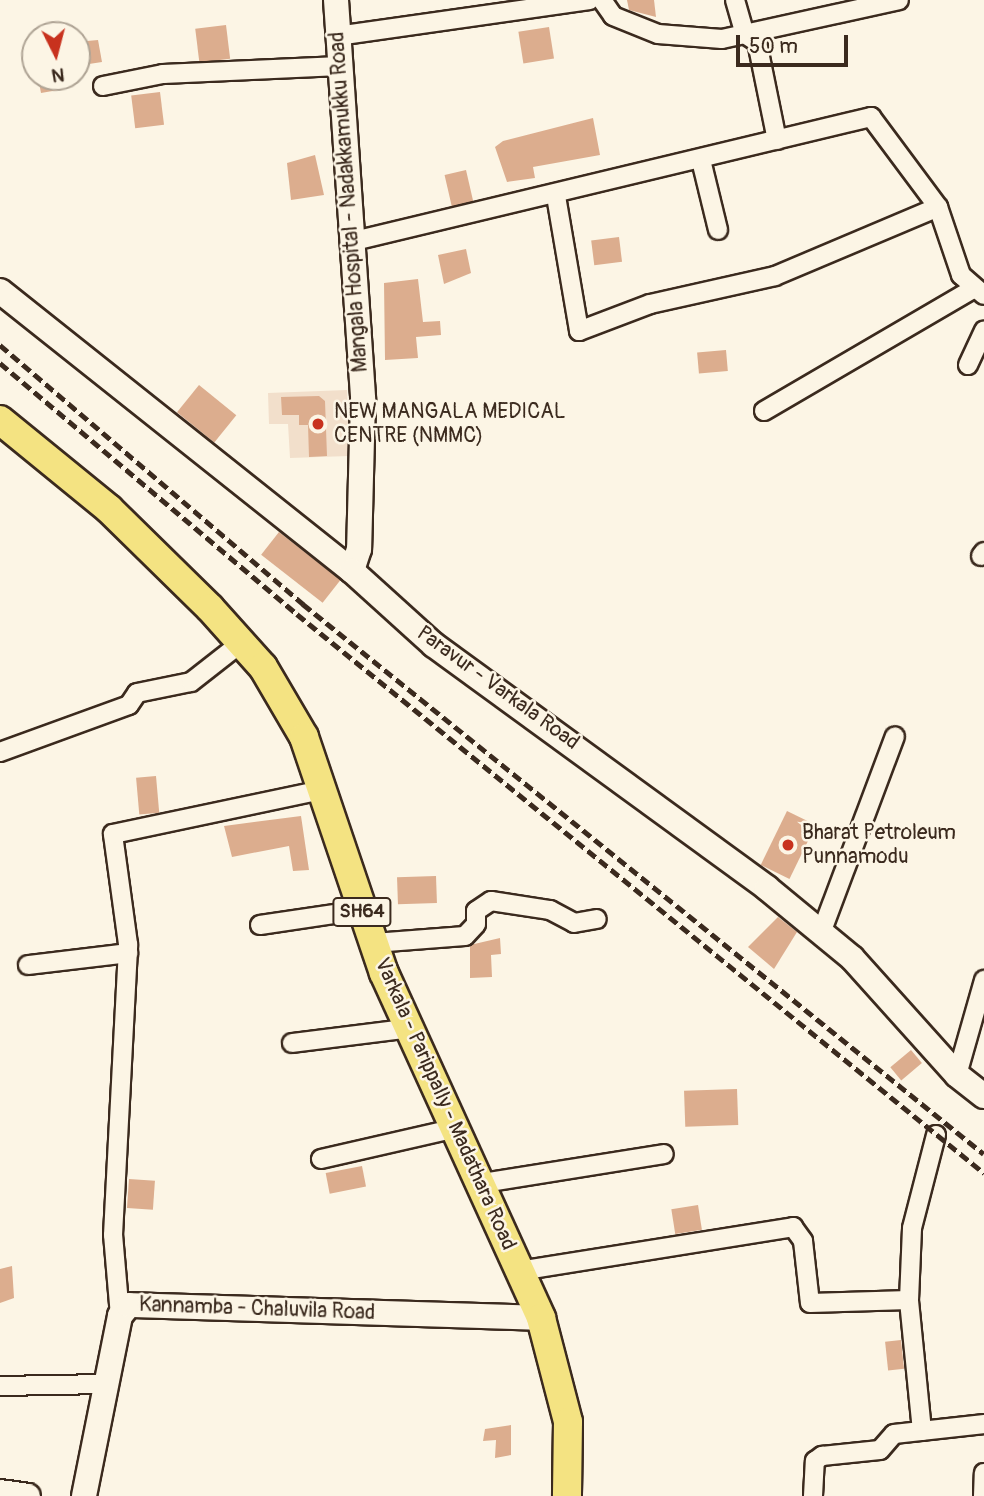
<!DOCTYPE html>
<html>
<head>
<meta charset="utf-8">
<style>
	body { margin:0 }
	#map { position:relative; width:984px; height:1496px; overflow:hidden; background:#fcf5e5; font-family:Pangolin,sans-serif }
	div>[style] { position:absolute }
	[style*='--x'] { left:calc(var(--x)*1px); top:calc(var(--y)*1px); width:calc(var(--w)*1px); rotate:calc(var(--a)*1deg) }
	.built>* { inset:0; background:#f2dfcb }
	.building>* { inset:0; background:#dcad8e; transform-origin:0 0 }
	.roads { filter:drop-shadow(2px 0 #3b2a1e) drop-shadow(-2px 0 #3b2a1e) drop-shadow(0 2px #3b2a1e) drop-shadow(0 -2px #3b2a1e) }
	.street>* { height:18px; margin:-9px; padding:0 9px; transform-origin:9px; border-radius:9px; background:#fcf5e5 }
	.secondary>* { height:24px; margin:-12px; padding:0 12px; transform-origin:12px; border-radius:12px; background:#fcf5e5 }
	.primary>* { height:28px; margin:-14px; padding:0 14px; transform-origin:14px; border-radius:14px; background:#f4e382 }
	.rail>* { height:4.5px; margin-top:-2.25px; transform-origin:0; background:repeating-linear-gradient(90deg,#3b2a1e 0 10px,transparent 0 15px) }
	.dots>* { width:19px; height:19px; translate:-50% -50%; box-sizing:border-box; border:4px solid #fcf5e5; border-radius:50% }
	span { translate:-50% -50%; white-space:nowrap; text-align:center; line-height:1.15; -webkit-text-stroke:5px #fcf5e5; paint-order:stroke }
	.shield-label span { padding:2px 5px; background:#fcf5e5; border:2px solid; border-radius:5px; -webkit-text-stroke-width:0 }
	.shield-label { font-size:19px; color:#3b2a1e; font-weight:700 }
	.street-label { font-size:21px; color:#3b2a1e }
	.poi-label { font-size:21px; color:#3b2a1e }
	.left { translate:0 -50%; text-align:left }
	.north { position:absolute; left:21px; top:21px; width:70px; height:70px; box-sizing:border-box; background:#fcf5e5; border:2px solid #afa495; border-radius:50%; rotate:174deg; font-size:19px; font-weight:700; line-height:28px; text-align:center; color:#3b2a1e }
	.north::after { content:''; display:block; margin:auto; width:24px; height:32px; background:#c8321e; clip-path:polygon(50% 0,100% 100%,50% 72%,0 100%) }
	.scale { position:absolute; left:736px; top:35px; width:112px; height:32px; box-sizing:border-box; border:4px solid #3b2a1e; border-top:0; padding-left:9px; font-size:21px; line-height:24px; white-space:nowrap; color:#3b2a1e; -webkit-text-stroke:5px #fcf5e5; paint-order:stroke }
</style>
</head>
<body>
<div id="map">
	<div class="built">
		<div style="clip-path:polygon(347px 390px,349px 456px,290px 458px,288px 424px,269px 424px,268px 393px)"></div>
	</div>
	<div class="building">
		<div style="clip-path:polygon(627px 0,654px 0,656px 17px,629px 10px)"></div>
		<div style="left:226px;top:25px;width:34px;height:31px;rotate:83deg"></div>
		<div style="left:549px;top:27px;width:32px;height:31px;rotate:81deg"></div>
		<div style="clip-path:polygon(98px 40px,102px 62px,89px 64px,87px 41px)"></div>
		<div style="clip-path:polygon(38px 77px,62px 77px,64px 89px,41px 93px)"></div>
		<div style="left:160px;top:92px;width:33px;height:29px;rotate:83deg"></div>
		<div style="clip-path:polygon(593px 118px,600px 155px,533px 167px,535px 178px,507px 182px,495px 147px,503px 141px)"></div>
		<div style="clip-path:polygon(315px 155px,324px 195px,291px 200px,287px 163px)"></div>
		<div style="left:466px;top:170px;width:32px;height:22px;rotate:77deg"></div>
		<div style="left:619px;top:237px;width:25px;height:28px;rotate:83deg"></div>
		<div style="clip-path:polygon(466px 249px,471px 273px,444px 284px,438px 255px)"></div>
		<div style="clip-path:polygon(418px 279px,423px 322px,440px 321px,441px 335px,416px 337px,418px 358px,385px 360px,384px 283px)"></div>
		<div style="left:726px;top:350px;width:21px;height:29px;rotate:85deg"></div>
		<div style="left:199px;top:385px;width:48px;height:35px;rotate:39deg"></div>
		<div style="clip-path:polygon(319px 396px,325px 401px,327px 456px,309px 457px,308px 425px,299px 425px,299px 415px,282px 415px,281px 397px)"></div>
		<div style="left:279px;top:532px;width:78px;height:29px;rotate:38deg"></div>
		<div style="left:156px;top:776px;width:37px;height:20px;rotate:85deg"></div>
		<div style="left:787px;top:811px;width:32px;height:60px;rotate:26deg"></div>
		<div style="clip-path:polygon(301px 816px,309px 870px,293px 871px,289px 846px,232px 857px,224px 826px)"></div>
		<div style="left:436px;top:876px;width:27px;height:39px;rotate:88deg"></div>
		<div style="clip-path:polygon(778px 917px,797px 932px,774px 969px,748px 947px)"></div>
		<div style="clip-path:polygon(500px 938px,501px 954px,491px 955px,492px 977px,470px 978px,470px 945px)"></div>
		<div style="left:911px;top:1050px;width:17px;height:27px;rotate:50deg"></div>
		<div style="left:737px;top:1089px;width:36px;height:53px;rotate:88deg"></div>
		<div style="left:362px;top:1166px;width:21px;height:37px;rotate:79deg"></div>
		<div style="left:129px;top:1179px;width:26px;height:29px;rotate:4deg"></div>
		<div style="left:698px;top:1205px;width:25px;height:27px;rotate:81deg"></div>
		<div style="clip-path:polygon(12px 1266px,14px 1298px,0 1303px,0 1269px)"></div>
		<div style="left:901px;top:1340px;width:29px;height:16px;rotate:84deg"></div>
		<div style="clip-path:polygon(511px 1425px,511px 1455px,495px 1458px,496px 1440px,483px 1441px,485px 1429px)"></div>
	</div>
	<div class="roads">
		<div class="street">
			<div style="--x:602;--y:0;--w:19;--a:55"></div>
			<div style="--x:613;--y:16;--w:48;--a:21.8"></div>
			<div style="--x:658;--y:34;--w:64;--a:4.5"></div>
			<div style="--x:722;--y:39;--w:181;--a:-12.4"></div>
			<div style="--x:735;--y:0;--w:35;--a:74"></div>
			<div style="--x:745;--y:34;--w:14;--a:34"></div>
			<div style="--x:757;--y:42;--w:100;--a:78.5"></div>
			<div style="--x:337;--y:36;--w:255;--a:-8.1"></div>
			<div style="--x:103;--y:86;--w:61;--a:-11.3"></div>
			<div style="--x:163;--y:74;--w:177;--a:-2.6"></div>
			<div style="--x:701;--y:160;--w:72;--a:76.3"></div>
			<div style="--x:556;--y:196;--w:137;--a:80.3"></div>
			<div style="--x:579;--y:331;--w:76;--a:-20.8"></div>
			<div style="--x:650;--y:304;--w:128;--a:-12.6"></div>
			<div style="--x:775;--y:276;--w:177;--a:-22.9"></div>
			<div style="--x:350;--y:242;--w:536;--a:-13.49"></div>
			<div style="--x:871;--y:117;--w:112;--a:53.3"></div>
			<div style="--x:938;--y:207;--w:72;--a:71.3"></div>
			<div style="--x:961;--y:275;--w:30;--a:41"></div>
			<div style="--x:968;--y:365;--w:38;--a:-65"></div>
			<div style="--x:764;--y:411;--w:242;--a:-30.3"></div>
			<div style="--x:981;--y:556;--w:5;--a:-53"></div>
			<div style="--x:0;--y:752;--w:137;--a:-20"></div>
			<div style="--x:129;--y:705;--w:14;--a:-56"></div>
			<div style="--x:137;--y:693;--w:55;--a:-11.5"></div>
			<div style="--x:191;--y:682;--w:63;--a:-38"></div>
			<div style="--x:260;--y:925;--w:103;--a:-8.4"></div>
			<div style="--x:821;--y:933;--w:210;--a:-69.4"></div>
			<div style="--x:374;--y:943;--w:91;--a:-4.4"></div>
			<div style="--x:465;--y:936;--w:16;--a:-47"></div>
			<div style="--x:476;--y:924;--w:13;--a:-90"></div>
			<div style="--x:476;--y:911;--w:18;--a:-34"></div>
			<div style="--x:491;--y:901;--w:60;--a:8.7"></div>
			<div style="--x:550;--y:910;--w:27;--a:28"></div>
			<div style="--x:574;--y:923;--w:23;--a:-10"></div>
			<div style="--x:28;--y:965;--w:101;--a:-6.8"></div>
			<div style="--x:292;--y:1043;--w:121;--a:-7.1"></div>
			<div style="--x:957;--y:1075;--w:99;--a:-74.1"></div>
			<div style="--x:321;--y:1159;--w:139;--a:-12.9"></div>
			<div style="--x:483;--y:1183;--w:183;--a:-9.1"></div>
			<div style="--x:519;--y:1271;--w:278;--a:-9.1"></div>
			<div style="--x:793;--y:1227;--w:17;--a:54"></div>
			<div style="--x:803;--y:1241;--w:62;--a:83.6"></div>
			<div style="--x:810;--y:1303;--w:99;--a:-1.7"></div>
			<div style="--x:120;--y:1316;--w:81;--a:-94.9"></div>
			<div style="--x:113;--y:1235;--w:291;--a:-87"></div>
			<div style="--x:128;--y:944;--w:111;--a:-97.8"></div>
			<div style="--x:113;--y:834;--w:214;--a:-11.9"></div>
			<div style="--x:0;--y:1386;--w:105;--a:-1.1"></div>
			<div style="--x:922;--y:1431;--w:132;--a:-95.7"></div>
			<div style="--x:909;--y:1300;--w:72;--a:-87.6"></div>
			<div style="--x:912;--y:1228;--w:96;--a:-75.5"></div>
			<div style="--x:813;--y:1496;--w:35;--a:-87"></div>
			<div style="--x:815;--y:1461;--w:9;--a:-36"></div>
			<div style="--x:822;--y:1456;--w:58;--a:-5.9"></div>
			<div style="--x:880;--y:1450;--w:21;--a:-49"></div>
			<div style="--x:894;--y:1434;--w:91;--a:-6.3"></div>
			<div style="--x:983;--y:1496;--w:23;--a:-88"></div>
		</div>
		<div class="secondary">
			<div style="--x:336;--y:0;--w:401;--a:86.1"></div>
			<div style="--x:363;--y:400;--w:149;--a:91.5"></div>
			<div style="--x:359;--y:549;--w:23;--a:108"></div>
			<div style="--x:0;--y:291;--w:450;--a:38.5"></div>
			<div style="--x:352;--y:571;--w:110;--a:42.1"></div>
			<div style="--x:434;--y:645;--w:412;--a:36.1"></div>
			<div style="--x:767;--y:888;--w:110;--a:39.5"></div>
			<div style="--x:852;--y:958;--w:157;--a:48.1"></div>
			<div style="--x:957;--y:1075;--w:34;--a:38"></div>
			<div style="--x:0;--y:1492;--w:28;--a:8"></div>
			<div style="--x:84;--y:1496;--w:184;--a:-78.7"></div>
			<div style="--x:120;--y:1316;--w:14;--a:-51"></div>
			<div style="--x:129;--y:1305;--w:412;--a:1.8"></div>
		</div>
		<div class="primary">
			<div style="--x:0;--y:420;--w:141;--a:39.2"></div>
			<div style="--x:109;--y:509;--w:141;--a:44.4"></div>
			<div style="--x:210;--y:608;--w:79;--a:48.1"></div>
			<div style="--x:263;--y:667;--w:81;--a:59.6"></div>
			<div style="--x:304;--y:737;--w:249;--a:71.3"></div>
			<div style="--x:384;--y:973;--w:379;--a:65.5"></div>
			<div style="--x:541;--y:1318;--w:107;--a:75.4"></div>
			<div style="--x:568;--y:1422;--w:74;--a:90.8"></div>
		</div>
	</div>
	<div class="rail">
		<div style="--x:0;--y:345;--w:399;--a:40.5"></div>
		<div style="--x:303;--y:604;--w:875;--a:38.93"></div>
		<div style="--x:0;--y:363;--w:389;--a:40.2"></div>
		<div style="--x:297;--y:614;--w:886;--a:39.13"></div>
	</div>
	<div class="dots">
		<div style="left:318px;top:424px;background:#c8321e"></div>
		<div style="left:788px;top:845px;background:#c8321e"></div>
	</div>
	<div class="shield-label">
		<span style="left:362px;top:912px">SH64</span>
	</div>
	<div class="street-label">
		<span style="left:349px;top:202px;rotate:-94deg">Mangala Hospital - Nadakkamukku Road</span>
		<span style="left:498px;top:688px;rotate:36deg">Paravur - Varkala Road</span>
		<span style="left:445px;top:1104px;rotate:66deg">Varkala - Parippally - Madathara Road</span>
		<span style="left:257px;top:1309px;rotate:2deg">Kannamba - Chaluvila Road</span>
	</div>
	<div class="poi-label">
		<span class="left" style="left:334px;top:424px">NEW MANGALA MEDICAL<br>CENTRE (NMMC)</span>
		<span class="left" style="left:802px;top:845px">Bharat Petroleum<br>Punnamodu</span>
	</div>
	<div class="north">N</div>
	<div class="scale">50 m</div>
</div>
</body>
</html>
